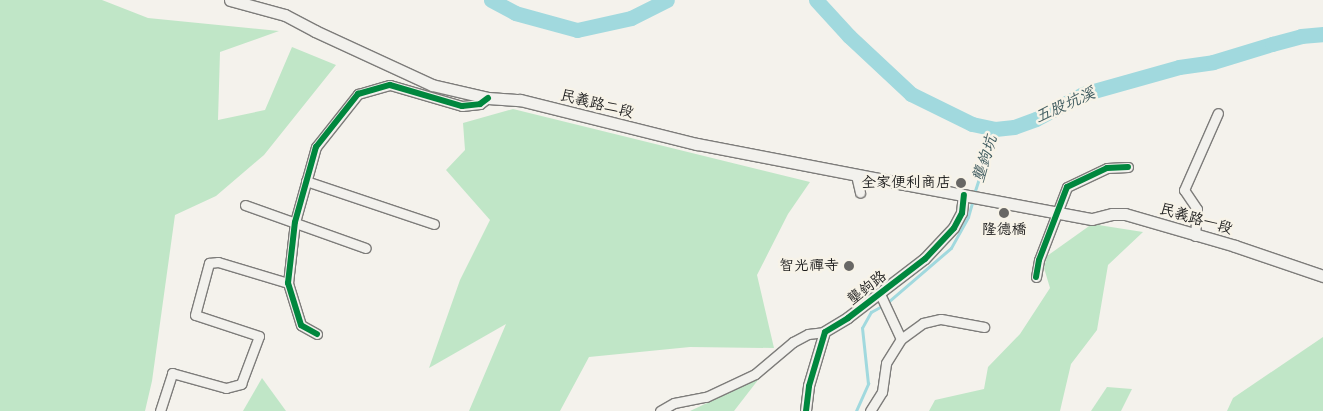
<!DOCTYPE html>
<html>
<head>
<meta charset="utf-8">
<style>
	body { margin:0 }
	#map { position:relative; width:1323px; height:411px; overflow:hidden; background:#f4f2ec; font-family:"Comic Neue","LXGW WenKai TC",sans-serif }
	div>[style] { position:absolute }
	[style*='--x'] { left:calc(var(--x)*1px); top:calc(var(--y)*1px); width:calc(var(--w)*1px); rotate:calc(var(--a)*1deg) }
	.green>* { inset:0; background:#c0e6c7 }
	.stream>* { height:2.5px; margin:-1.25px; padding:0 1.25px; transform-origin:1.25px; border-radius:1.25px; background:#a1d9de }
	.river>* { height:15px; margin:-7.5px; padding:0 7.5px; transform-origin:7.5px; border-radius:7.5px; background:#a1d9de }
	.roads { filter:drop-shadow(1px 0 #7d7c7a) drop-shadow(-1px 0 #7d7c7a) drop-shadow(0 1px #7d7c7a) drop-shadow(0 -1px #7d7c7a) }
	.minor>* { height:9px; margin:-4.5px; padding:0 4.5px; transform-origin:4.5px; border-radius:4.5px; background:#f2f1ed }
	.tertiary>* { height:10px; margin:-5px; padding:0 5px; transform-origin:5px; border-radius:5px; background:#f2f1ed }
	.secondary>* { height:11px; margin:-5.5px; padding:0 5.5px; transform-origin:5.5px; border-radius:5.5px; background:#f2f1ed }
	.cycleway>* { height:6px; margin:-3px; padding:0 3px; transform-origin:3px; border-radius:3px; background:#00873e }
	.dots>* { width:14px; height:14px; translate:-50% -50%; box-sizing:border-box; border:2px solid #f7f3e8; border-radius:50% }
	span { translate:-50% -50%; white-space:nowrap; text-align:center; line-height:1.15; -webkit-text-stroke:5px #f7f3e8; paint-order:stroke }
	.street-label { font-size:15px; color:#1c1c1c }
	.poi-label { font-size:15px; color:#1c1c1c }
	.right { translate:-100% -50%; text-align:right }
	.water-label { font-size:16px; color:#3e5a5e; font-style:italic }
</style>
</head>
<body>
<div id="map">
	<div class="green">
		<div style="clip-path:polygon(0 0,102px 0,148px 18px,279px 31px,220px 52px,218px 120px,265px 110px,292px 47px,336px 65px,264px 155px,216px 196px,175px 215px,152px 381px,145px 411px,0 411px)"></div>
		<div style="clip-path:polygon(513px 109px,810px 182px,788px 214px,757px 275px,774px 348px,690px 347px,589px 357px,560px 411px,469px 411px,506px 324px,429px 368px,460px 280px,490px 220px,446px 170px,465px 150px,463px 123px)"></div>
		<div style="clip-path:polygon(1092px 224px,1143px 232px,1108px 265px,1097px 330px,1071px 364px,1060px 411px,929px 411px,935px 400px,984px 389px,988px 367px,1020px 334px,1050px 288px,1044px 268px,1047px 256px)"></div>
		<div style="clip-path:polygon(1323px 337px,1323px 411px,1227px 411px,1233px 398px)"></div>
		<div style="clip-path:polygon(768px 367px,734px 411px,690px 411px,737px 389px)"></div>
		<div style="clip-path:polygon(262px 378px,286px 411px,243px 411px)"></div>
		<div style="clip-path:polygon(1107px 387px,1132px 389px,1121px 411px,1091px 411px)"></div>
	</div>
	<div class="stream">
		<div style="--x:974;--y:194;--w:68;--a:-72.1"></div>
		<div style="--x:856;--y:411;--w:30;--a:-66"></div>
		<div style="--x:868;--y:384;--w:56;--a:-96.1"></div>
		<div style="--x:862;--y:328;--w:18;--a:-61"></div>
		<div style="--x:871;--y:312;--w:18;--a:-29"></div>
		<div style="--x:887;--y:303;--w:84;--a:-40.7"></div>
		<div style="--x:951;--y:248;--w:35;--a:-61"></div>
		<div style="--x:968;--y:217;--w:19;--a:-74"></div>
	</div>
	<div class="river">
		<div style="--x:491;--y:0;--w:27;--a:28"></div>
		<div style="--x:515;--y:13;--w:64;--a:15.3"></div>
		<div style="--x:577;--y:30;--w:55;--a:-12.5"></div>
		<div style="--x:631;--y:18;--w:40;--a:-26.6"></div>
		<div style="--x:816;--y:0;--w:49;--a:47.5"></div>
		<div style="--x:849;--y:36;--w:85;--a:43.1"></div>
		<div style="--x:911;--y:94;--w:68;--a:26.2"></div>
		<div style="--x:972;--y:124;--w:24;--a:12"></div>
		<div style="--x:995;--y:129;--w:19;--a:-6"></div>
		<div style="--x:1014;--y:127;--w:23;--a:-20"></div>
		<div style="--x:1036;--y:119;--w:53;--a:-28"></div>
		<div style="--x:1083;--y:94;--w:100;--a:-15.7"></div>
		<div style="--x:1179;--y:67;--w:34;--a:-8"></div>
		<div style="--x:1213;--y:62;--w:62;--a:-17"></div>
		<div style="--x:1272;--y:44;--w:30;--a:-15"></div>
		<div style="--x:1301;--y:36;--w:22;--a:-5"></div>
	</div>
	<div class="roads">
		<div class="minor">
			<div style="--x:856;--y:175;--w:18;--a:77"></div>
			<div style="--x:306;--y:181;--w:135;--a:18.6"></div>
			<div style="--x:245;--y:205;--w:128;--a:19.6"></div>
			<div style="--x:1195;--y:236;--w:27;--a:-86"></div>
			<div style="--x:1197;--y:209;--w:23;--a:-124"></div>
			<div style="--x:1184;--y:190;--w:84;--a:-66.2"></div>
			<div style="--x:1036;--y:277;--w:17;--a:-80"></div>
			<div style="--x:1039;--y:260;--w:78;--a:-69"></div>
			<div style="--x:1067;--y:187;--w:44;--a:-25.4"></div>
			<div style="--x:1107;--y:168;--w:21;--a:-3"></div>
			<div style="--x:317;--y:334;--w:18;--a:-151"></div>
			<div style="--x:301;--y:325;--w:44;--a:-107.2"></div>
			<div style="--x:288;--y:283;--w:61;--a:-83.5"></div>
			<div style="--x:295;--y:222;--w:78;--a:-74.4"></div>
			<div style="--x:316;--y:147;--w:68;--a:-51.6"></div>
			<div style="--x:358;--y:94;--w:33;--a:-16"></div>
			<div style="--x:390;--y:85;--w:75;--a:16.3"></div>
			<div style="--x:462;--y:106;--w:18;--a:-6"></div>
			<div style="--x:480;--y:104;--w:10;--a:-37"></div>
			<div style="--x:901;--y:339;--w:27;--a:-36"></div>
			<div style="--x:923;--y:323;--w:18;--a:-13"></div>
			<div style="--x:941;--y:319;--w:44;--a:10.5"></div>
			<div style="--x:160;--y:411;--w:40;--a:-72"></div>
			<div style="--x:172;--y:373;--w:56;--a:15.5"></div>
			<div style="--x:226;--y:388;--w:16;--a:-15"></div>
			<div style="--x:241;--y:384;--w:51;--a:-69.4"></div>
			<div style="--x:259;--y:336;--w:67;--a:-161.8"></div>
			<div style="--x:195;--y:315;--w:54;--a:-74.9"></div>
			<div style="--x:209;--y:263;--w:9;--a:-6"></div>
			<div style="--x:218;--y:262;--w:73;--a:16.7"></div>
			<div style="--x:660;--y:411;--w:16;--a:-30"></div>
			<div style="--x:674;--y:403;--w:33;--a:-11"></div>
			<div style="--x:706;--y:397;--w:54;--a:-25.1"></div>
			<div style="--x:755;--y:374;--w:50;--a:-40.1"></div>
			<div style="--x:793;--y:342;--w:17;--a:-28"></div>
			<div style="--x:808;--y:334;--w:17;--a:-7"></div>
			<div style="--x:870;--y:411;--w:22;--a:-58"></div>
			<div style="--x:882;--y:392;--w:29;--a:-82"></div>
			<div style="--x:886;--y:363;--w:28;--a:-58"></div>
			<div style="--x:901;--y:339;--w:50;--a:-115"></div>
		</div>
		<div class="tertiary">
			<div style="--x:806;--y:411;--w:25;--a:-83"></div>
			<div style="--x:809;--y:386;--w:56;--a:-73.5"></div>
			<div style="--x:825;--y:332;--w:27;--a:-31"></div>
			<div style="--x:848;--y:318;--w:97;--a:-37.5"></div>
			<div style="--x:925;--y:259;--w:42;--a:-46.9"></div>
			<div style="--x:954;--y:228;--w:17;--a:-62"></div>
			<div style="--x:962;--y:213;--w:18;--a:-84"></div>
		</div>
		<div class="secondary">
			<div style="--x:230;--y:0;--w:57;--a:15.3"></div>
			<div style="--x:285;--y:15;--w:34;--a:28"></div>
			<div style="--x:315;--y:31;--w:129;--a:24.8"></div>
			<div style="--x:432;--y:85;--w:57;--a:13.1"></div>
			<div style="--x:488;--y:98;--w:32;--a:4"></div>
			<div style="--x:520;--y:100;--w:182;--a:14"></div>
			<div style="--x:697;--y:144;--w:206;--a:10.9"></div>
			<div style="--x:899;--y:183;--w:196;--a:10.6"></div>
			<div style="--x:1092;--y:219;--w:21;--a:-14"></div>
			<div style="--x:1112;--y:214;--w:13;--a:0"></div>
			<div style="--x:1125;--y:214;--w:115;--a:16.2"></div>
			<div style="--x:1235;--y:246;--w:93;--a:18.8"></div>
		</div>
	</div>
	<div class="cycleway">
		<div style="--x:1036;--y:277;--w:17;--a:-80"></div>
		<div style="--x:1039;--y:260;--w:78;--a:-69"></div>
		<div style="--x:1067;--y:187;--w:44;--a:-25.4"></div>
		<div style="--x:1107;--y:168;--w:21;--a:-3"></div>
		<div style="--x:317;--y:334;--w:18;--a:-151"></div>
		<div style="--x:301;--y:325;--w:44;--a:-107.2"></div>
		<div style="--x:288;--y:283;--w:61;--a:-83.5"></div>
		<div style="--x:295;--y:222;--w:78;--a:-74.4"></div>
		<div style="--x:316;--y:147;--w:68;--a:-51.6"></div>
		<div style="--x:358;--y:94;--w:33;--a:-16"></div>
		<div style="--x:390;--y:85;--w:75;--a:16.3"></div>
		<div style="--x:462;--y:106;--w:18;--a:-6"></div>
		<div style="--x:480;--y:104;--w:10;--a:-37"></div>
		<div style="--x:806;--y:411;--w:25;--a:-83"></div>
		<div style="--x:809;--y:386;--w:56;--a:-73.5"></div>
		<div style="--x:825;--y:332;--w:27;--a:-31"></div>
		<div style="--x:848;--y:318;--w:97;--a:-37.5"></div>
		<div style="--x:925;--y:259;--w:42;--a:-46.9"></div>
		<div style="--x:954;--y:228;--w:17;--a:-62"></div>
		<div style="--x:962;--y:213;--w:18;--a:-84"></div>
	</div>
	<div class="dots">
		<div style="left:961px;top:183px;background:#686765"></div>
		<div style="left:1004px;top:213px;background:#686765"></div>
		<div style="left:849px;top:266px;background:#686765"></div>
	</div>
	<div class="street-label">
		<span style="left:597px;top:104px;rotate:14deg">民義路二段</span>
		<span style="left:1196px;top:219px;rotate:16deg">民義路一段</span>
		<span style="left:867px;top:288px;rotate:-38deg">壟鉤路</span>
	</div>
	<div class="poi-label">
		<span class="right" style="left:951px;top:183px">全家便利商店</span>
		<span style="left:1004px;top:230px">隆德橋</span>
		<span class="right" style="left:839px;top:266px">智光禪寺</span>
	</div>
	<div class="water-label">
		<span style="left:1065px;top:105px;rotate:-24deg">五股坑溪</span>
		<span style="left:985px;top:159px;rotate:-73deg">壟鉤坑</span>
	</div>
</div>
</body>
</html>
